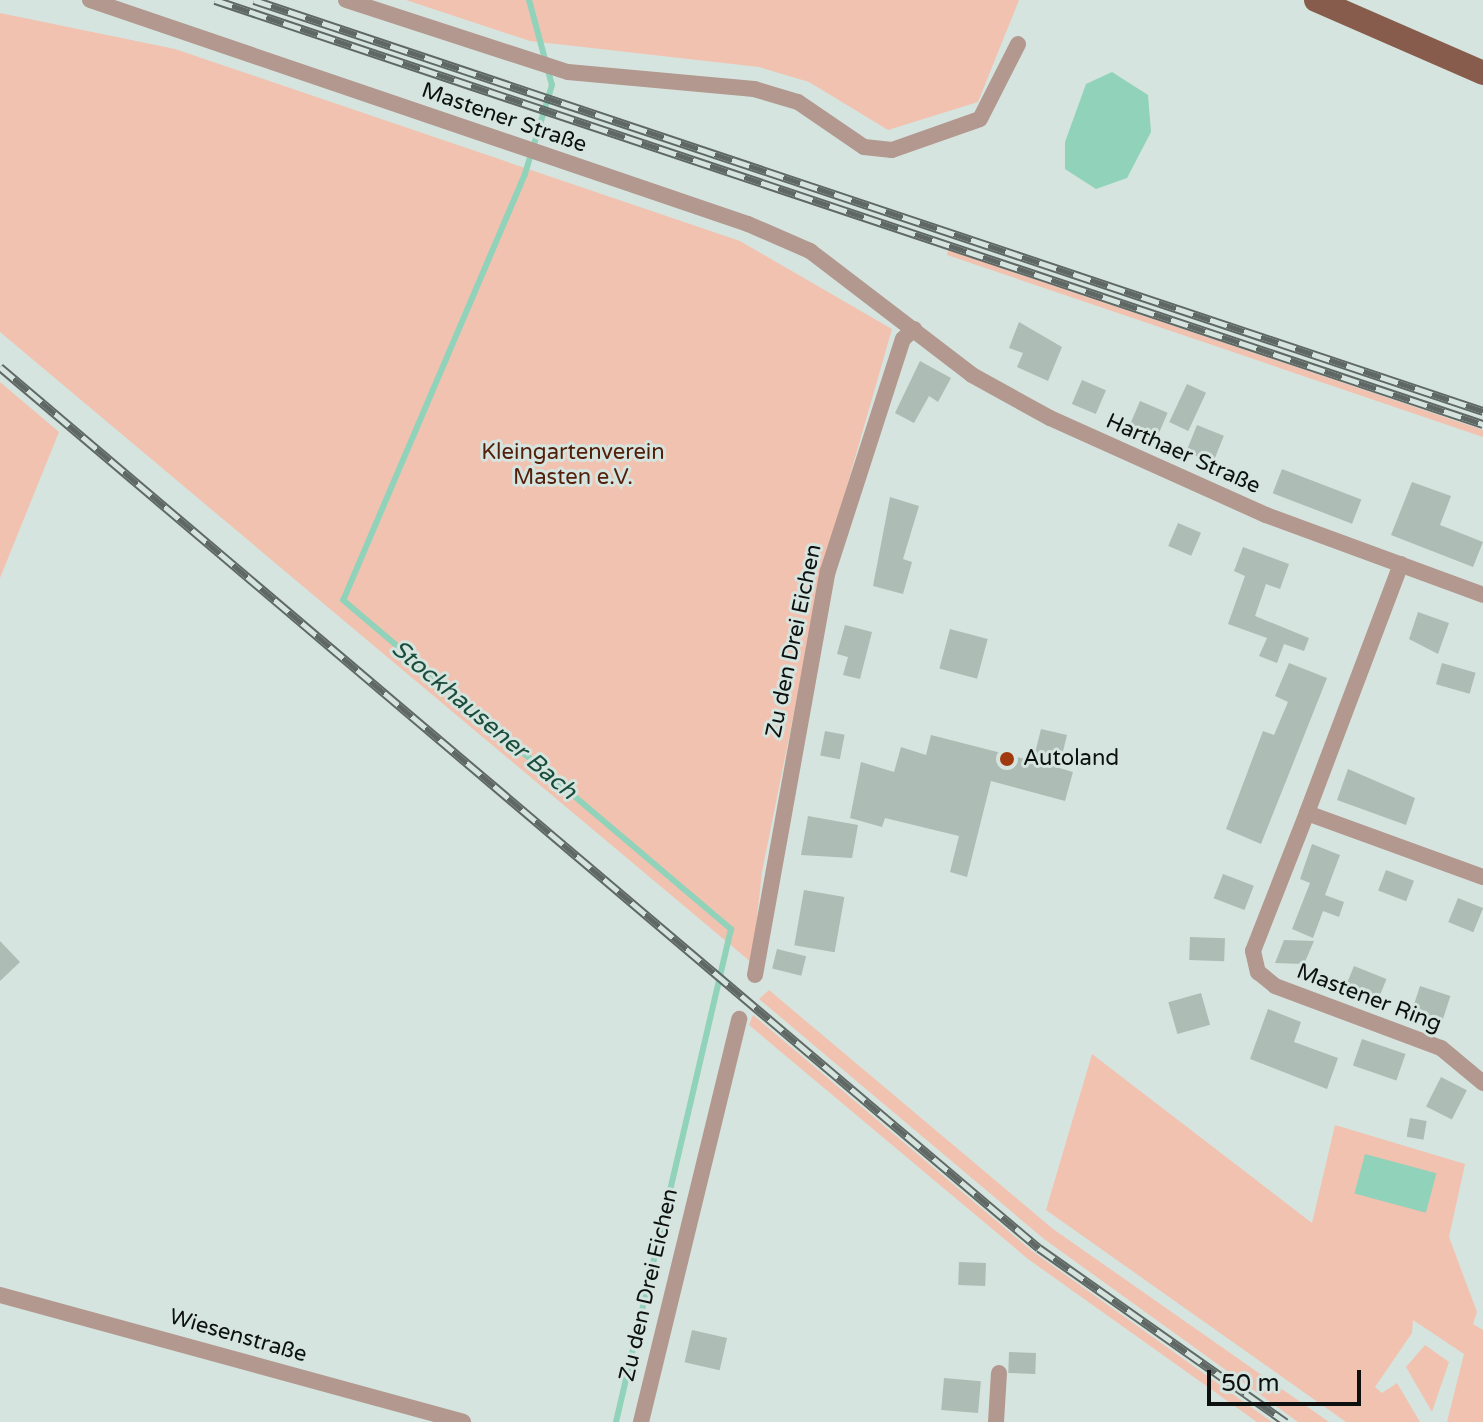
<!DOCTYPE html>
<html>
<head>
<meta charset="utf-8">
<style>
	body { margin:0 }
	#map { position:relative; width:1483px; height:1422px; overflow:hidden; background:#d5e4de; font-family:"Varela Round",sans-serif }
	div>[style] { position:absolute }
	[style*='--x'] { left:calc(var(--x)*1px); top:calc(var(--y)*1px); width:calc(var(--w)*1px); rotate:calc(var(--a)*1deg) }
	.green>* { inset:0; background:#f2c2b1 }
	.water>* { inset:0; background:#91d2ba; transform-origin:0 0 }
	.stream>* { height:6px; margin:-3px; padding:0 3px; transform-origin:3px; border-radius:3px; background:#91d2ba }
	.building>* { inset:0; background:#aebcb6; transform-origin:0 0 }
	.minor>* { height:16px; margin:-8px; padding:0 8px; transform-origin:8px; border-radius:8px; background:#b2988f }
	.primary>* { height:24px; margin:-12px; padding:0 12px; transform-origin:12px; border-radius:12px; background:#885c4c }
	.rail>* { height:9px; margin-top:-4.5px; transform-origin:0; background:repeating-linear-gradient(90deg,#d5e4de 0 18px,#5f6864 0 36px); box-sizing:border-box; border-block:2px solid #5f6864 }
	.dots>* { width:22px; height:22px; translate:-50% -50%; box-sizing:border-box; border:4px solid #d5e4de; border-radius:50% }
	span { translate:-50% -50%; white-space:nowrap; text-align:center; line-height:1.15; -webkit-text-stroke:6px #d5e4de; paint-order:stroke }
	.street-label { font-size:22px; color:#0c110f }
	.park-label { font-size:22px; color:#531f0a }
	.poi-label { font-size:22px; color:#0c110f }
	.left { translate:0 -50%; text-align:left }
	.water-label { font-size:24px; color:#194e3d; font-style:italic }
	.scale { position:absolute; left:1207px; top:1370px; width:154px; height:36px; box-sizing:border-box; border:4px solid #0c110f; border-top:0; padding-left:10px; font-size:24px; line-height:28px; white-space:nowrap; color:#0c110f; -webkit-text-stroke:6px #d5e4de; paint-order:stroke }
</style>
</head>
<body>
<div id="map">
	<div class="green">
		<div style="clip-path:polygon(406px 0,1019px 0,978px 102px,888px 130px,809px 82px,759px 67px,530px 41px)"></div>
		<div style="clip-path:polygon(0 13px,175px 49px,740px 241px,892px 329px,822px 573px,762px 872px,752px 963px,0 332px)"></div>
		<div style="clip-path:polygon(948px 250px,1483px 430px,1483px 437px,947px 255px)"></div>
		<div style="clip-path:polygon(0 382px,59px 432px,0 578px)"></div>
		<div style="clip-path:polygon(769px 990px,1053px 1229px,1329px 1422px,1298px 1422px,1044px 1239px,759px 999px)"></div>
		<div style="clip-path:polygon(753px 1015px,1032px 1251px,1272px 1422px,1257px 1422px,1028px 1259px,749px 1025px)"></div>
		<div style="clip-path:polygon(1092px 1054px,1312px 1223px,1335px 1125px,1465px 1164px,1449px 1237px,1477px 1312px,1473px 1324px,1483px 1330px,1483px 1422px,1447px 1422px,1464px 1354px,1413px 1320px,1412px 1333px,1375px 1387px,1382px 1393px,1397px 1383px,1420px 1422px,1346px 1422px,1046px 1210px)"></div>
		<div style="clip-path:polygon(1425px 1345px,1449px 1362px,1432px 1412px,1406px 1367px)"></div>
	</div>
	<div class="water">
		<div style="clip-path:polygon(1112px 72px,1148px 95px,1151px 132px,1127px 178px,1096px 189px,1065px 169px,1065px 142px,1086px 84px)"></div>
		<div style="left:1365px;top:1154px;width:74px;height:41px;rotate:15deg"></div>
	</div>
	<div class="stream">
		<div style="--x:529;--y:0;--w:88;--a:74.9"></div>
		<div style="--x:552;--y:85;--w:93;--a:106.9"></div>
		<div style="--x:525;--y:174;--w:463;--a:113.1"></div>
		<div style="--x:343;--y:600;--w:509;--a:40.3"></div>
		<div style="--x:731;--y:929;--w:506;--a:103.13"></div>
	</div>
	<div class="building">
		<div style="clip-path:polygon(1019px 322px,1062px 347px,1048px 381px,1017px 367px,1023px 353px,1009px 348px)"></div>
		<div style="clip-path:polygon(920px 361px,951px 378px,938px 402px,929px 396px,914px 423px,895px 413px)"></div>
		<div style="left:1082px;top:380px;width:26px;height:26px;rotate:23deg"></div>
		<div style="left:1187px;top:384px;width:21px;height:42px;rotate:25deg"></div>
		<div style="left:1140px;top:401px;width:30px;height:30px;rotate:23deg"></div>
		<div style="left:1197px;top:425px;width:29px;height:29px;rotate:22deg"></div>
		<div style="left:1282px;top:469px;width:85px;height:26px;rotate:21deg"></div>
		<div style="clip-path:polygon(1412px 482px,1451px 496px,1440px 525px,1483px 542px,1473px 567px,1391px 535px)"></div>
		<div style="clip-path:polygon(890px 497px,919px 506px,903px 559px,912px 562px,903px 594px,873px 586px)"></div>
		<div style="left:1178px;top:523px;width:25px;height:25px;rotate:23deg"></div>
		<div style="clip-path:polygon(1243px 547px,1289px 564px,1280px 589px,1266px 584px,1255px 616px,1309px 638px,1304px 651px,1284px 644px,1277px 663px,1259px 656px,1267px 638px,1228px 624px,1245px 576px,1234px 571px)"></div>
		<div style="clip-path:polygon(1418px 612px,1449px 623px,1438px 654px,1409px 639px)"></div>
		<div style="clip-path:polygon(845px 625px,872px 632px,860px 679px,843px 675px,848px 657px,837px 654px)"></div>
		<div style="left:950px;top:629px;width:39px;height:41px;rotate:15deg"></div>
		<div style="clip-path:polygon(1289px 663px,1327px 678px,1261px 844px,1226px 829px,1263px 731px,1274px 735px,1288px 702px,1275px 696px)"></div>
		<div style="left:1442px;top:663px;width:35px;height:22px;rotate:16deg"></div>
		<div style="clip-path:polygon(1041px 729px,1067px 735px,1059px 768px,1073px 772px,1065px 801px,991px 781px,967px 877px,950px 872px,959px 836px,885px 818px,882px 827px,850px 818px,861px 762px,894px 772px,901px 747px,926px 755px,931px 735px,1033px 761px)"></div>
		<div style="left:825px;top:731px;width:20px;height:25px;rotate:11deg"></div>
		<div style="clip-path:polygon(1348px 769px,1415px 798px,1406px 825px,1337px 800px)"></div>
		<div style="clip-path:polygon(808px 816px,858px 825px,852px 858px,801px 855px)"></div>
		<div style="clip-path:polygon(1312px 844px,1340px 855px,1325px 895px,1344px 902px,1339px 917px,1323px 911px,1313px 938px,1292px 929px,1310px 883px,1300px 879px)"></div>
		<div style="left:1386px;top:870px;width:30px;height:22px;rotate:21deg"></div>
		<div style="left:1223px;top:874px;width:33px;height:26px;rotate:21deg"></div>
		<div style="left:804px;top:890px;width:41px;height:56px;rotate:10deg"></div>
		<div style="left:1458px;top:898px;width:27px;height:26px;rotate:22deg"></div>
		<div style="left:1190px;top:937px;width:35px;height:23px;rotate:2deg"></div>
		<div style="clip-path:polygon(1284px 940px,1314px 941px,1304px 964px,1275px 963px)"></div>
		<div style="clip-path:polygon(0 941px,20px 962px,0 981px)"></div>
		<div style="left:777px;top:949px;width:30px;height:20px;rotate:14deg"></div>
		<div style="left:1354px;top:966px;width:35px;height:23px;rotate:22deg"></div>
		<div style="left:1420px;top:986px;width:32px;height:28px;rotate:18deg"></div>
		<div style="left:1201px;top:993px;width:33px;height:34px;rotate:74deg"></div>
		<div style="clip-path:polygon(1268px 1009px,1301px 1022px,1294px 1042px,1338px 1058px,1327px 1089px,1250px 1059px)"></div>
		<div style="left:1362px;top:1039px;width:46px;height:28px;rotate:19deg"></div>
		<div style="left:1441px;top:1077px;width:29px;height:33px;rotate:27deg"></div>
		<div style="left:1410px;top:1118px;width:17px;height:19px;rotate:10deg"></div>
		<div style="left:959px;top:1262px;width:27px;height:23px;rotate:2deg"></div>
		<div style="left:692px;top:1330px;width:36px;height:33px;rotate:13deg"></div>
		<div style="left:1009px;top:1352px;width:27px;height:21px;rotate:2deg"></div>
		<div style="left:944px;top:1378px;width:37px;height:32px;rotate:5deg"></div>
	</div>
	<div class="minor">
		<div style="--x:90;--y:0;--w:695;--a:18.8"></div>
		<div style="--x:748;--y:224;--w:68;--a:23.5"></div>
		<div style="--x:810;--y:251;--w:204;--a:37.4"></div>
		<div style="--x:972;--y:375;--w:89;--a:28.9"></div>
		<div style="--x:1050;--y:418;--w:237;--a:24.2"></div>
		<div style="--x:1266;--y:515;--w:231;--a:20.2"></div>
		<div style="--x:346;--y:0;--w:233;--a:18"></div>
		<div style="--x:568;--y:72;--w:187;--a:5.2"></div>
		<div style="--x:754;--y:89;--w:46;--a:16.5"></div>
		<div style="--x:798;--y:102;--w:80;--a:34.3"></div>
		<div style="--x:864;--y:147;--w:28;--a:6"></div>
		<div style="--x:892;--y:150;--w:93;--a:-19.4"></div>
		<div style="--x:980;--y:119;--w:84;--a:-63.1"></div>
		<div style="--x:1401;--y:564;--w:266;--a:110.7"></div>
		<div style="--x:1307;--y:813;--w:187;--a:20"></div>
		<div style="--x:1307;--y:813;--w:148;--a:111.4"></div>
		<div style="--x:1253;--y:951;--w:22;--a:77"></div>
		<div style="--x:1258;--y:972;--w:22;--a:39"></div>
		<div style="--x:1275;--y:986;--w:177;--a:20.5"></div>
		<div style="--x:1441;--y:1048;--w:55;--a:39.8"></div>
		<div style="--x:755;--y:975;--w:411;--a:-79.8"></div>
		<div style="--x:828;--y:571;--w:244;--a:-72.1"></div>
		<div style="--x:903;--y:339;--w:15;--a:-42"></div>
		<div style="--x:0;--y:1295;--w:480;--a:15.3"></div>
		<div style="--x:641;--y:1422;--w:415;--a:-76.3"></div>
		<div style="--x:996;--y:1422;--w:49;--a:-86.5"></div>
	</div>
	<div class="primary">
		<div style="--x:1316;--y:0;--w:182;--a:23.6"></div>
	</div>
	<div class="rail">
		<div style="--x:215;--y:0;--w:1337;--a:18.49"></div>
		<div style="--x:254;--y:0;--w:1296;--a:18.49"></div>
		<div style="--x:0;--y:367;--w:1362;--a:40.3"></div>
		<div style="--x:1039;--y:1248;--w:302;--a:35.2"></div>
	</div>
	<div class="dots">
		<div style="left:1007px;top:759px;background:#a03a0e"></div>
	</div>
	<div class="street-label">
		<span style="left:504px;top:118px;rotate:19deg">Mastener Straße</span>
		<span style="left:1183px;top:454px;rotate:24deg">Harthaer Straße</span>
		<span style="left:794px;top:641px;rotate:-78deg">Zu den Drei Eichen</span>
		<span style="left:1369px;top:998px;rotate:21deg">Mastener Ring</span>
		<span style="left:649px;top:1285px;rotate:-77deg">Zu den Drei Eichen</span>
		<span style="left:238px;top:1336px;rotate:16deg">Wiesenstraße</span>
	</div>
	<div class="park-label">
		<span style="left:573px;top:465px">Kleingartenverein<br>Masten e.V.</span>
	</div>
	<div class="poi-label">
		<span class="left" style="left:1023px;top:759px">Autoland</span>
	</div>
	<div class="water-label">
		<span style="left:484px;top:720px;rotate:40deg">Stockhausener Bach</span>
	</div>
	<div class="scale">50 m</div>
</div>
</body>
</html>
